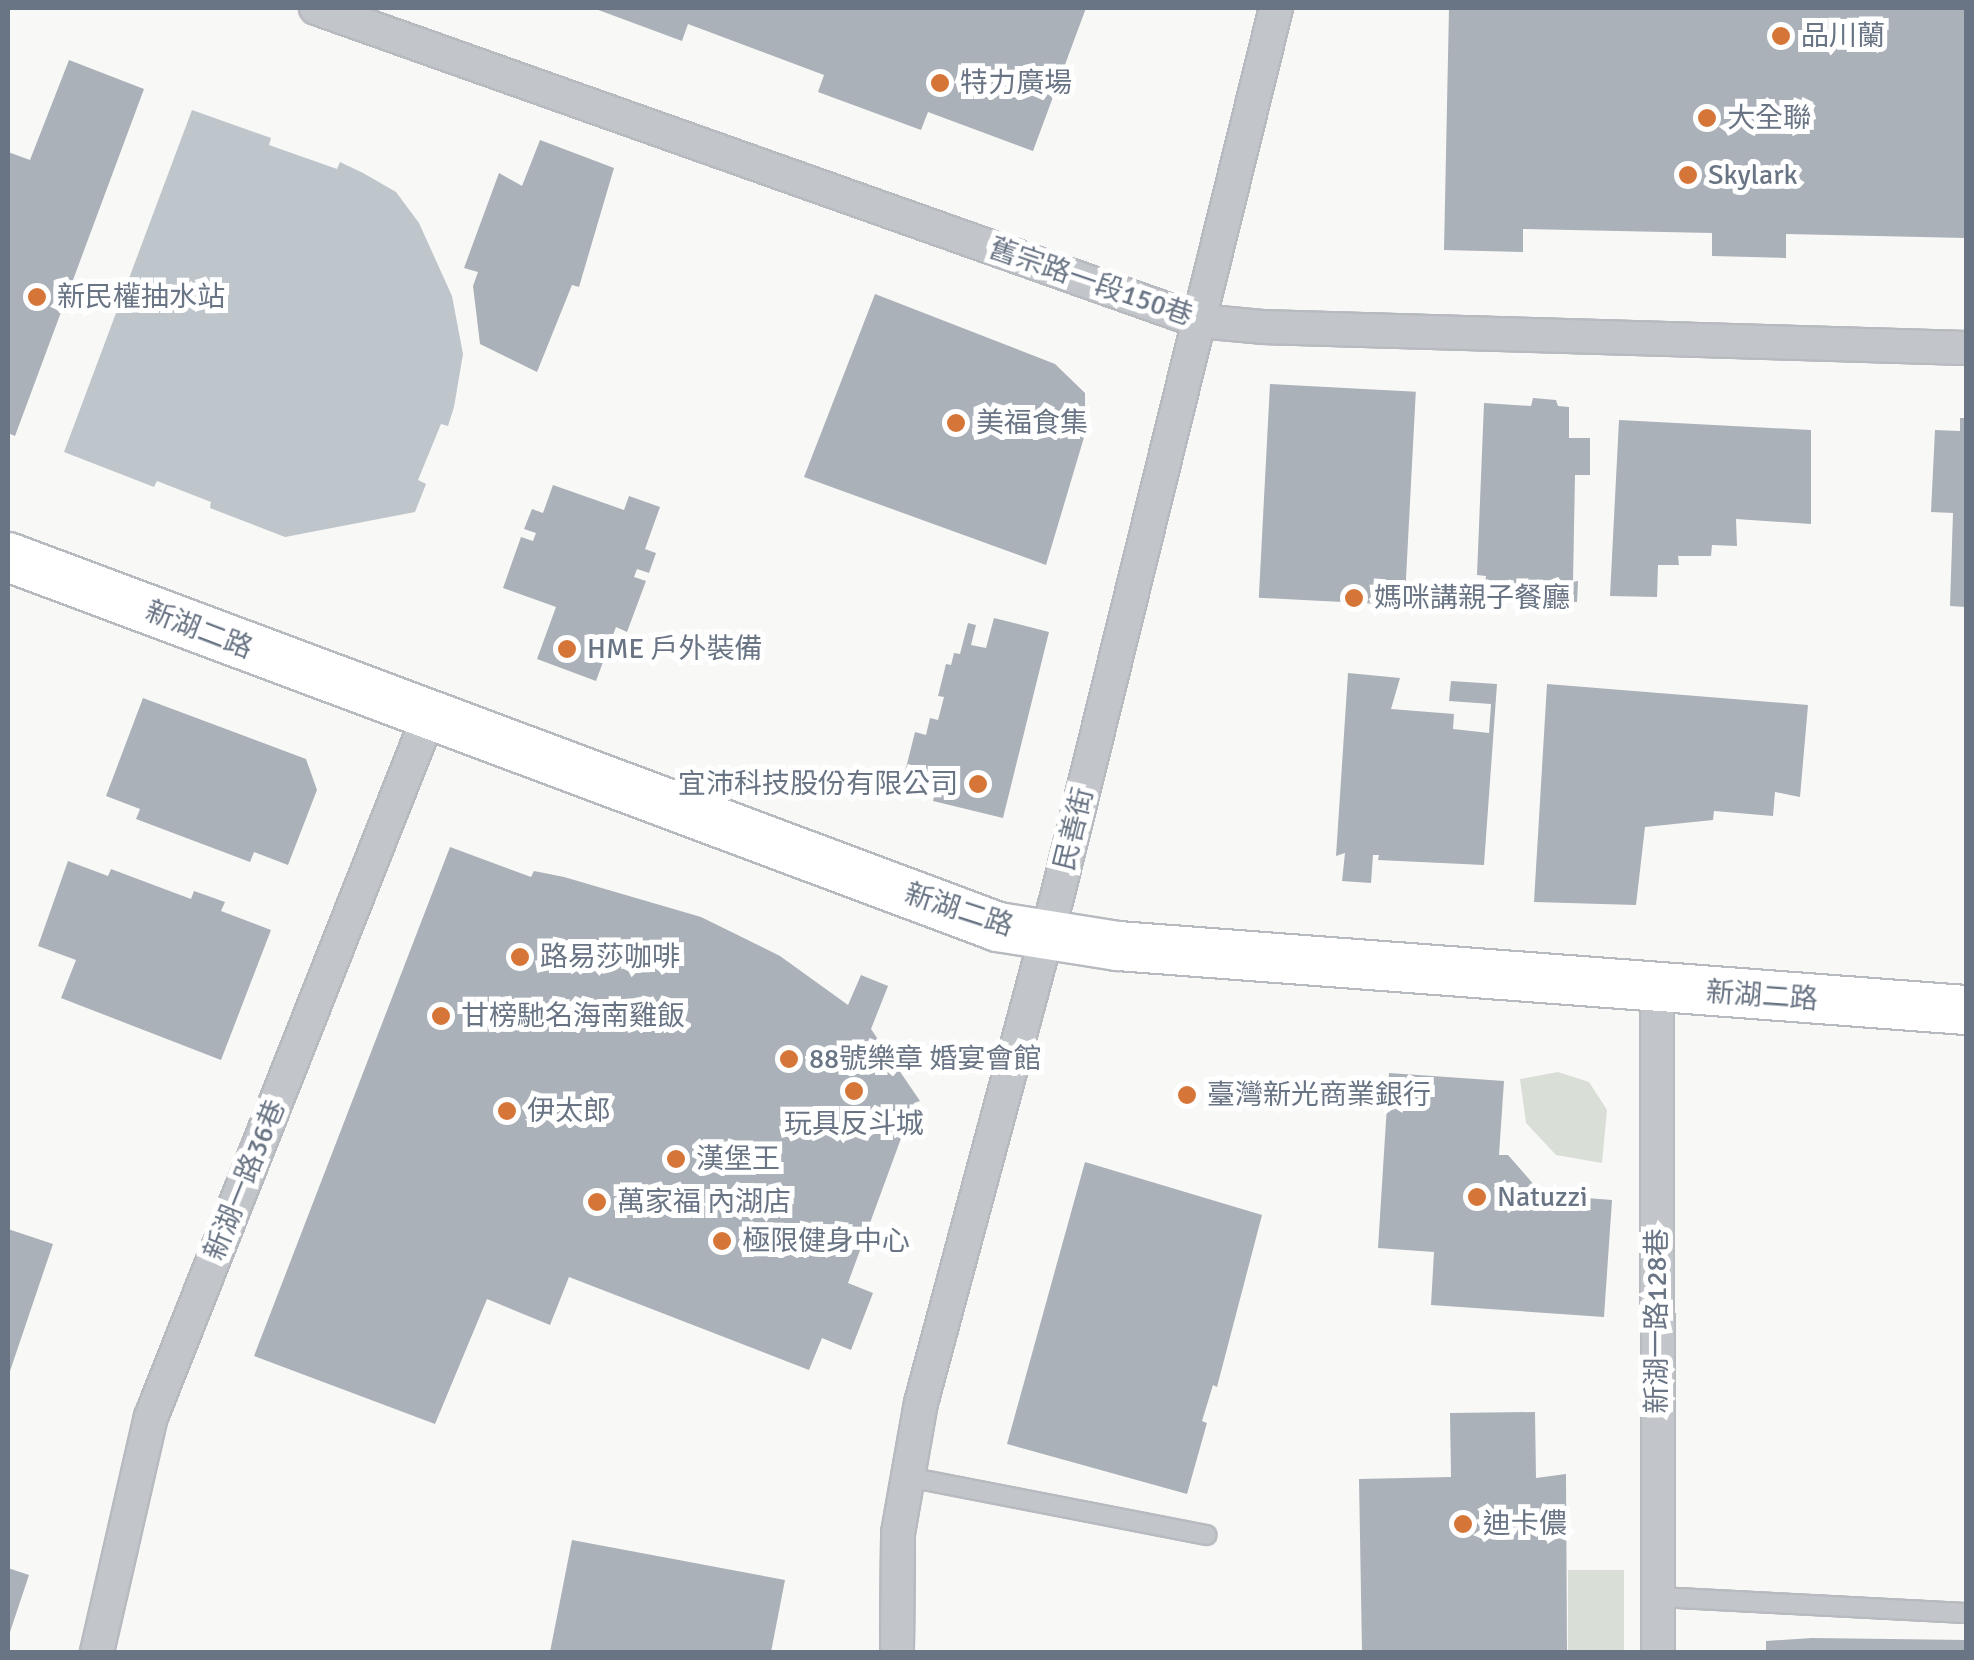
<!DOCTYPE html>
<html>
<head>
<meta charset="utf-8">
<style>
	body { margin:0 }
	#map { position:relative; width:1974px; height:1660px; overflow:hidden; background:#f8f8f6; font-family:Signika,"Noto Sans TC",sans-serif }
	div>[style] { position:absolute }
	[style*='--x'] { left:calc(var(--x)*1px); top:calc(var(--y)*1px); width:calc(var(--w)*1px); rotate:calc(var(--a)*1deg) }
	.green>* { inset:0; background:#d9ded7; transform-origin:0 0 }
	.water>* { inset:0; background:#bec5cb }
	.building>* { inset:0; background:#abb1b8; transform-origin:0 0 }
	.roads { filter:drop-shadow(2px 0 #b7babf) drop-shadow(-2px 0 #b7babf) drop-shadow(0 2px #b7babf) drop-shadow(0 -2px #b7babf) }
	.lane>* { height:18px; margin:-9px; padding:0 9px; transform-origin:9px; border-radius:9px; background:#c2c5c9 }
	.street>* { height:32px; margin:-16px; padding:0 16px; transform-origin:16px; border-radius:16px; background:#c2c5c9 }
	.secondary>* { height:48px; margin:-24px; padding:0 24px; transform-origin:24px; border-radius:24px; background:#fff }
	.dots>* { width:28px; height:28px; translate:-50% -50%; box-sizing:border-box; border:5px solid #fff; border-radius:50% }
	span { translate:-50% -50%; white-space:nowrap; text-align:center; line-height:1.15; -webkit-text-stroke:10px #fff; paint-order:stroke }
	.poi-label { font-size:28px; color:#697484 }
	.left { translate:0 -50%; text-align:left }
	.right { translate:-100% -50%; text-align:right }
	.street-label { font-size:28px; color:#697484 }
	.frame { position:absolute; inset:0; border:10px solid #697484; pointer-events:none }
</style>
</head>
<body>
<div id="map">
	<div class="green">
		<div style="clip-path:polygon(1558px 1072px,1589px 1082px,1607px 1110px,1602px 1163px,1556px 1155px,1526px 1123px,1520px 1079px)"></div>
		<div style="left:1568px;top:1570px;width:56px;height:82px"></div>
	</div>
	<div class="water">
		<div style="clip-path:polygon(192px 110px,271px 138px,269px 145px,337px 169px,340px 162px,363px 173px,396px 192px,419px 223px,452px 296px,463px 354px,454px 407px,448px 426px,441px 424px,418px 480px,426px 484px,415px 512px,285px 537px,210px 508px,211px 502px,157px 481px,154px 487px,64px 452px)"></div>
	</div>
	<div class="building">
		<div style="clip-path:polygon(593px 8px,1086px 8px,1033px 151px,928px 112px,921px 130px,818px 92px,824px 75px,688px 24px,682px 41px)"></div>
		<div style="clip-path:polygon(1449px 8px,1966px 8px,1966px 238px,1786px 234px,1786px 258px,1712px 256px,1712px 233px,1523px 229px,1523px 252px,1444px 250px)"></div>
		<div style="clip-path:polygon(69px 60px,144px 89px,15px 436px,8px 433px,8px 152px,30px 160px)"></div>
		<div style="clip-path:polygon(540px 140px,614px 168px,579px 287px,572px 285px,537px 372px,480px 344px,473px 286px,478px 272px,464px 268px,499px 173px,522px 186px)"></div>
		<div style="clip-path:polygon(875px 294px,1055px 364px,1085px 393px,1085px 434px,1046px 565px,804px 477px)"></div>
		<div style="left:1270px;top:384px;width:146px;height:214px;rotate:3deg"></div>
		<div style="clip-path:polygon(1533px 398px,1556px 400px,1558px 406px,1569px 407px,1569px 438px,1590px 438px,1590px 475px,1575px 475px,1573px 582px,1578px 581px,1577px 602px,1536px 601px,1535px 585px,1485px 584px,1486px 576px,1477px 575px,1484px 403px,1531px 406px)"></div>
		<div style="clip-path:polygon(1960px 418px,1966px 418px,1966px 607px,1950px 606px,1953px 513px,1931px 512px,1935px 430px,1960px 431px)"></div>
		<div style="clip-path:polygon(1619px 420px,1811px 430px,1811px 524px,1736px 519px,1737px 546px,1712px 545px,1711px 556px,1678px 556px,1679px 565px,1658px 565px,1657px 597px,1610px 596px)"></div>
		<div style="clip-path:polygon(553px 485px,624px 510px,629px 496px,660px 507px,645px 549px,656px 553px,649px 573px,637px 569px,634px 577px,646px 581px,627px 632px,616px 627px,596px 681px,537px 659px,556px 607px,503px 588px,521px 537px,533px 541px,536px 533px,524px 529px,532px 509px,543px 513px)"></div>
		<div style="clip-path:polygon(994px 618px,1049px 632px,1003px 818px,933px 801px,936px 790px,927px 788px,925px 795px,901px 788px,915px 732px,926px 735px,930px 718px,938px 720px,944px 697px,938px 696px,946px 664px,951px 665px,954px 653px,960px 654px,968px 623px,976px 625px,971px 645px,986px 648px)"></div>
		<div style="clip-path:polygon(1348px 673px,1400px 678px,1391px 709px,1454px 714px,1453px 729px,1489px 733px,1491px 704px,1449px 701px,1451px 681px,1497px 684px,1484px 865px,1378px 860px,1379px 855px,1373px 855px,1371px 883px,1342px 881px,1345px 853px,1336px 856px)"></div>
		<div style="clip-path:polygon(1547px 684px,1808px 705px,1800px 797px,1775px 792px,1773px 816px,1714px 811px,1713px 820px,1645px 827px,1636px 905px,1534px 902px)"></div>
		<div style="clip-path:polygon(143px 698px,306px 759px,317px 790px,288px 865px,254px 852px,250px 862px,136px 819px,140px 809px,106px 796px)"></div>
		<div style="clip-path:polygon(450px 847px,531px 877px,534px 871px,564px 877px,701px 917px,780px 956px,848px 1005px,861px 975px,888px 986px,871px 1029px,920px 1101px,914px 1103px,848px 1283px,873px 1293px,851px 1350px,822px 1338px,809px 1370px,569px 1277px,550px 1325px,487px 1299px,435px 1424px,254px 1356px)"></div>
		<div style="clip-path:polygon(68px 861px,108px 876px,111px 869px,191px 899px,194px 891px,225px 902px,221px 911px,271px 930px,221px 1060px,61px 998px,76px 960px,38px 946px)"></div>
		<div style="clip-path:polygon(1389px 1073px,1504px 1081px,1499px 1155px,1508px 1155px,1536px 1187px,1536px 1194px,1612px 1200px,1604px 1317px,1431px 1305px,1434px 1252px,1378px 1248px)"></div>
		<div style="clip-path:polygon(1085px 1162px,1262px 1215px,1217px 1387px,1213px 1385px,1202px 1421px,1207px 1423px,1187px 1494px,1007px 1444px)"></div>
		<div style="clip-path:polygon(8px 1229px,53px 1244px,8px 1377px)"></div>
		<div style="clip-path:polygon(1535px 1412px,1536px 1478px,1566px 1474px,1567px 1652px,1362px 1652px,1359px 1479px,1451px 1477px,1450px 1413px)"></div>
		<div style="clip-path:polygon(572px 1540px,785px 1580px,771px 1652px,550px 1652px)"></div>
		<div style="clip-path:polygon(8px 1568px,29px 1575px,8px 1638px)"></div>
		<div style="clip-path:polygon(1812px 1638px,1966px 1640px,1966px 1652px,1766px 1652px,1766px 1641px)"></div>
	</div>
	<div class="roads">
		<div class="lane">
			<div style="--x:908;--y:1477;--w:304;--a:11"></div>
			<div style="--x:1658;--y:1597;--w:308;--a:3"></div>
		</div>
		<div class="street">
			<div style="--x:316;--y:8;--w:937;--a:19.52"></div>
			<div style="--x:1199;--y:321;--w:63;--a:5.4"></div>
			<div style="--x:1262;--y:327;--w:704;--a:1.71"></div>
			<div style="--x:1657;--y:989;--w:663;--a:89.91"></div>
			<div style="--x:97;--y:1652;--w:241;--a:-77.1"></div>
			<div style="--x:151;--y:1417;--w:752;--a:-68.38"></div>
			<div style="--x:897;--y:1652;--w:119;--a:-89.5"></div>
			<div style="--x:898;--y:1533;--w:132;--a:-80"></div>
			<div style="--x:921;--y:1403;--w:524;--a:-74.96"></div>
			<div style="--x:1057;--y:897;--w:916;--a:-76.16"></div>
		</div>
		<div class="secondary">
			<div style="--x:8;--y:557;--w:1057;--a:20.49"></div>
			<div style="--x:998;--y:927;--w:121;--a:9"></div>
			<div style="--x:1118;--y:946;--w:850;--a:4.32"></div>
		</div>
	</div>
	<div class="dots">
		<div style="left:1781px;top:36px;background:#d57638"></div>
		<div style="left:940px;top:83px;background:#d57638"></div>
		<div style="left:1707px;top:118px;background:#d57638"></div>
		<div style="left:1688px;top:175px;background:#d57638"></div>
		<div style="left:37px;top:297px;background:#d57638"></div>
		<div style="left:956px;top:423px;background:#d57638"></div>
		<div style="left:1354px;top:598px;background:#d57638"></div>
		<div style="left:567px;top:649px;background:#d57638"></div>
		<div style="left:978px;top:784px;background:#d57638"></div>
		<div style="left:520px;top:957px;background:#d57638"></div>
		<div style="left:441px;top:1016px;background:#d57638"></div>
		<div style="left:789px;top:1059px;background:#d57638"></div>
		<div style="left:854px;top:1091px;background:#d57638"></div>
		<div style="left:1187px;top:1095px;background:#d57638"></div>
		<div style="left:507px;top:1111px;background:#d57638"></div>
		<div style="left:676px;top:1159px;background:#d57638"></div>
		<div style="left:1477px;top:1197px;background:#d57638"></div>
		<div style="left:597px;top:1202px;background:#d57638"></div>
		<div style="left:722px;top:1241px;background:#d57638"></div>
		<div style="left:1463px;top:1524px;background:#d57638"></div>
	</div>
	<div class="poi-label">
		<span class="left" style="left:1801px;top:36px">品川蘭</span>
		<span class="left" style="left:960px;top:83px">特力廣場</span>
		<span class="left" style="left:1727px;top:118px">大全聯</span>
		<span class="left" style="left:1708px;top:175px">Skylark</span>
		<span class="left" style="left:57px;top:297px">新民權抽水站</span>
		<span class="left" style="left:976px;top:423px">美福食集</span>
		<span class="left" style="left:1374px;top:598px">媽咪講親子餐廳</span>
		<span class="left" style="left:587px;top:649px">HME 戶外裝備</span>
		<span class="right" style="left:958px;top:784px">宜沛科技股份有限公司</span>
		<span class="left" style="left:540px;top:957px">路易莎咖啡</span>
		<span class="left" style="left:461px;top:1016px">甘榜馳名海南雞飯</span>
		<span class="left" style="left:809px;top:1059px">88號樂章 婚宴會館</span>
		<span class="left" style="left:1207px;top:1095px">臺灣新光商業銀行</span>
		<span class="left" style="left:527px;top:1111px">伊太郎</span>
		<span style="left:854px;top:1124px">玩具反斗城</span>
		<span class="left" style="left:696px;top:1159px">漢堡王</span>
		<span class="left" style="left:1497px;top:1197px">Natuzzi</span>
		<span class="left" style="left:617px;top:1202px">萬家福 內湖店</span>
		<span class="left" style="left:742px;top:1241px">極限健身中心</span>
		<span class="left" style="left:1483px;top:1524px">迪卡儂</span>
	</div>
	<div class="street-label">
		<span style="left:1091px;top:282px;rotate:19deg">舊宗路一段150巷</span>
		<span style="left:199px;top:630px;rotate:21deg">新湖二路</span>
		<span style="left:1074px;top:829px;rotate:-76deg">民善街</span>
		<span style="left:959px;top:910px;rotate:18deg">新湖二路</span>
		<span style="left:1762px;top:996px;rotate:4deg">新湖二路</span>
		<span style="left:245px;top:1180px;rotate:-68deg">新湖一路36巷</span>
		<span style="left:1657px;top:1321px;rotate:-90deg">新湖一路128巷</span>
	</div>
	<div class="frame"></div>
</div>
</body>
</html>
